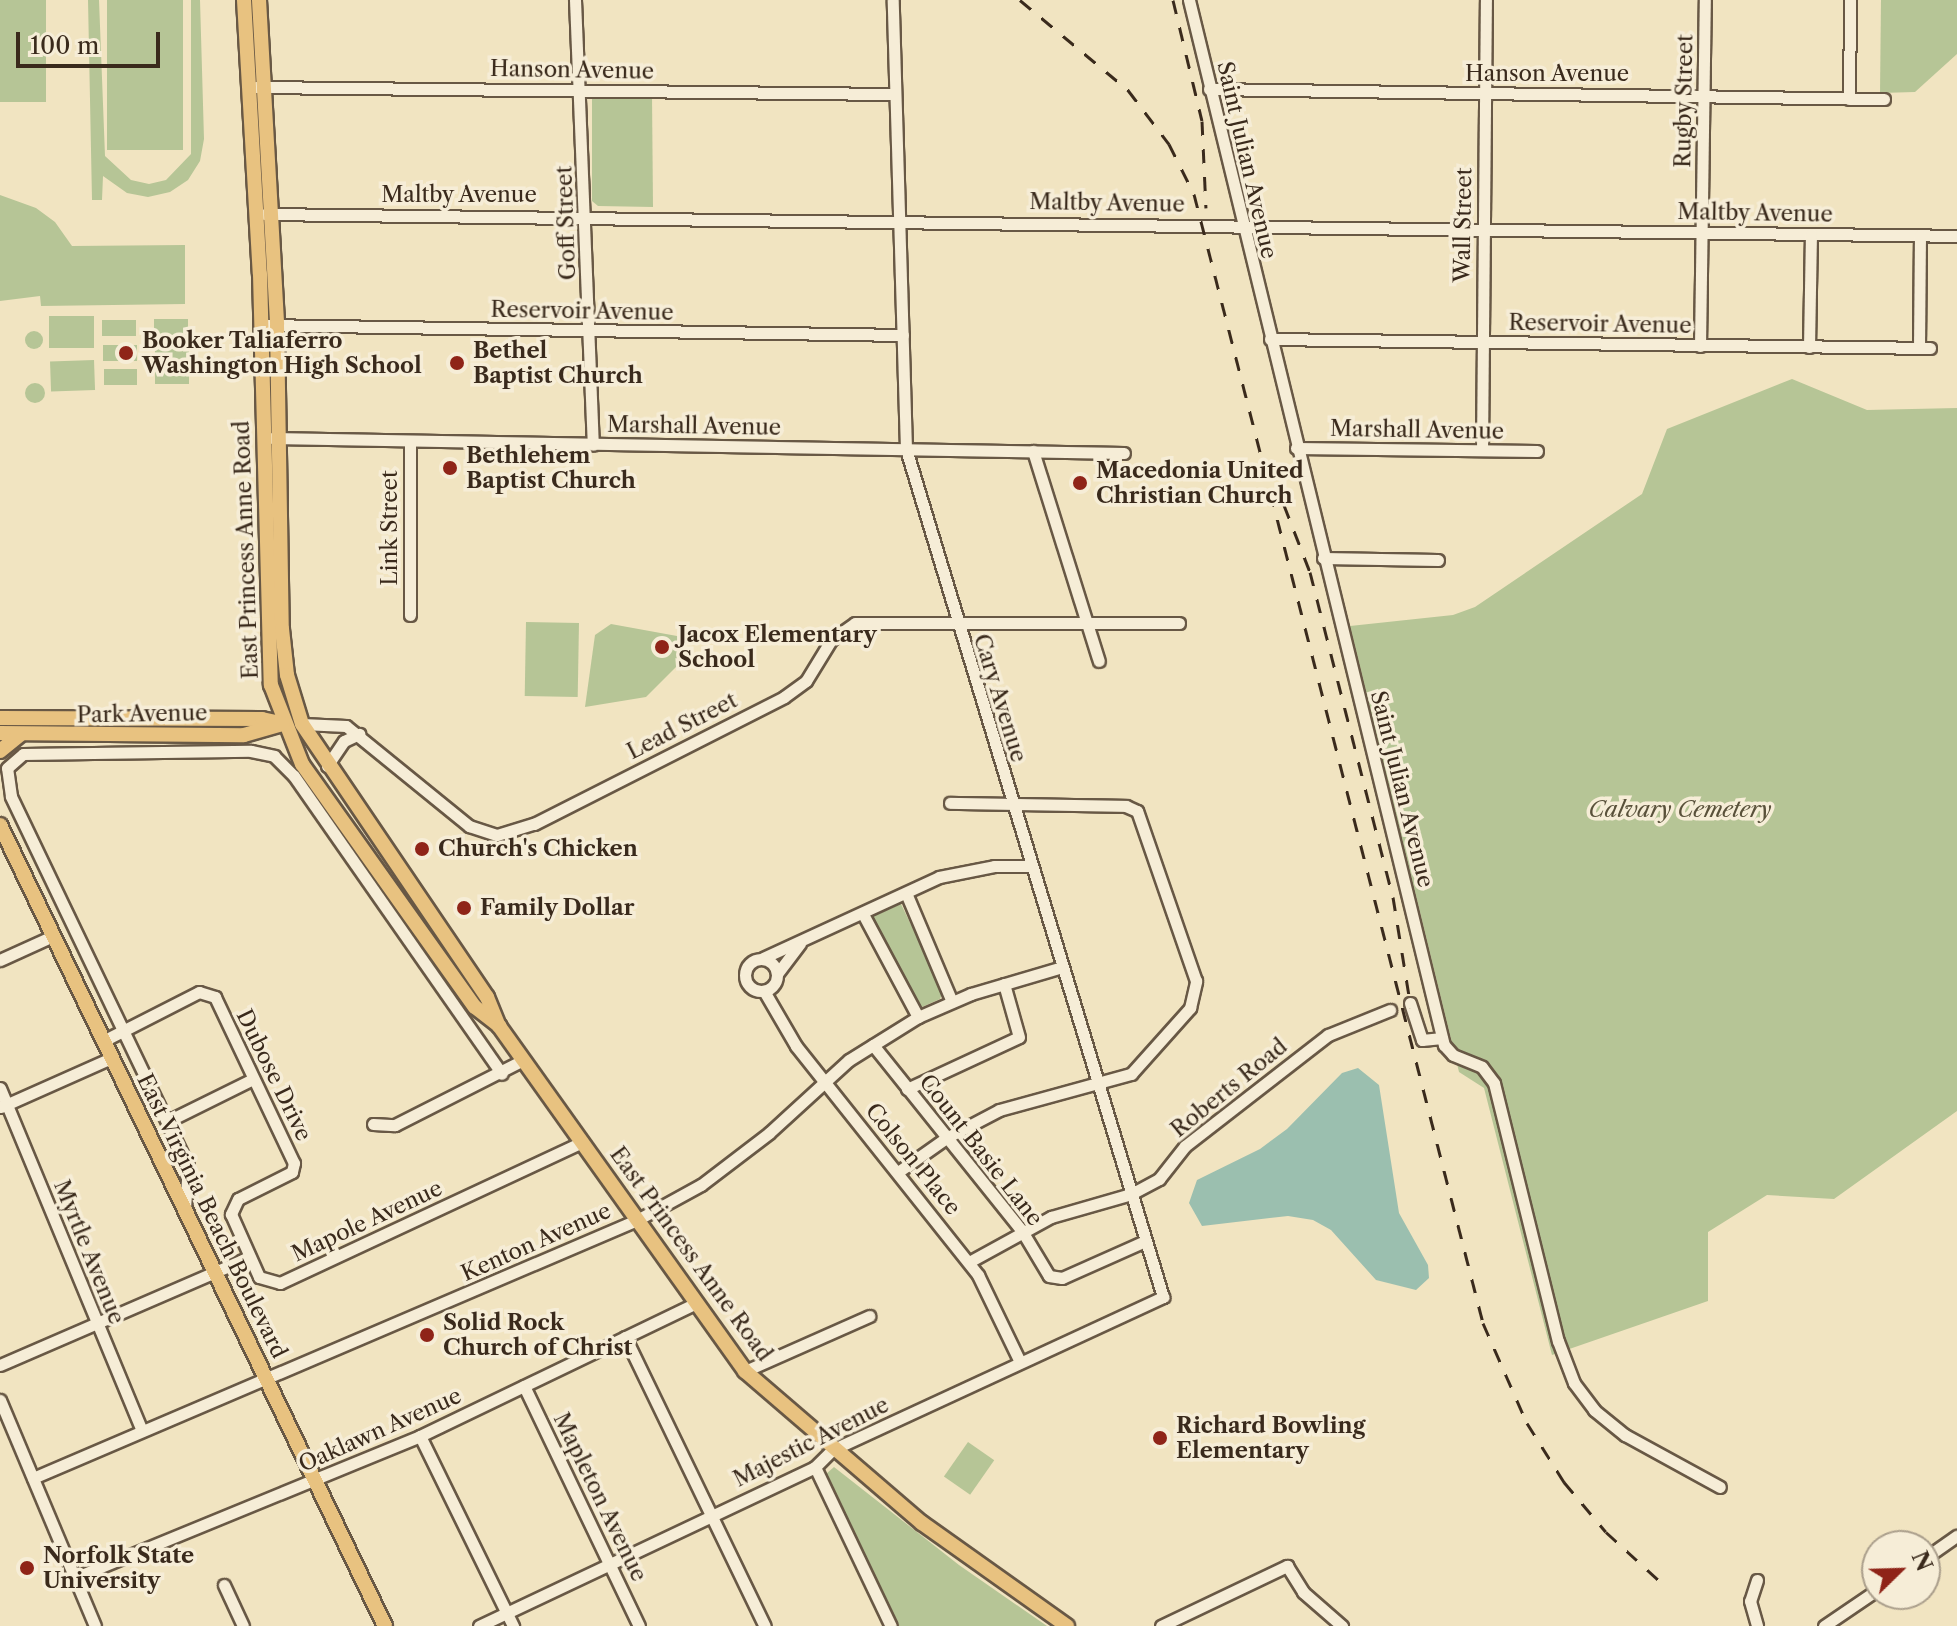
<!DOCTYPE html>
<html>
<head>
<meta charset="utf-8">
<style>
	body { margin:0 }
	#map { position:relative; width:1957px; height:1626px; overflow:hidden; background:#f1e4c1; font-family:"Libre Caslon Text",serif }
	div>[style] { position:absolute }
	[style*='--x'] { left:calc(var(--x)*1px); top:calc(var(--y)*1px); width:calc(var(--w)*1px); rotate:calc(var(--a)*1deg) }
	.green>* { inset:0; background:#b6c596; transform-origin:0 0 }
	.round { border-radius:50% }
	.water>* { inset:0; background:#9bbfaf }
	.roads { filter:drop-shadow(2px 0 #685845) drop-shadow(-2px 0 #685845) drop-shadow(0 2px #685845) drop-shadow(0 -2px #685845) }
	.minor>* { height:11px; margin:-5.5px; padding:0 5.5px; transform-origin:5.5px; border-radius:5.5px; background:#f6edd7 }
	.minor>.ring { margin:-5.5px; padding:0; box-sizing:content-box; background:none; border:11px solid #f6edd7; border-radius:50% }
	.major>* { height:14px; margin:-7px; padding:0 7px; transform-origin:7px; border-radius:7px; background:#e8c280 }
	.rail>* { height:3px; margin-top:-1.5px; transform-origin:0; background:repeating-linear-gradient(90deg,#3a2a1c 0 14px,transparent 0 28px) }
	.dots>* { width:22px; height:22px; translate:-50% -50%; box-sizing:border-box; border:4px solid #f6edd7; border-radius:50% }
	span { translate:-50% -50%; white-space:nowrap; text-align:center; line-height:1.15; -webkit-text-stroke:7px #f6edd7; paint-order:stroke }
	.street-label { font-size:22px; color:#3a2a1c }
	.poi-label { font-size:22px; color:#3a2a1c; font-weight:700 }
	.left { translate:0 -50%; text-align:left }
	.park-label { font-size:22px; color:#59513a; font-style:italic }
	.north { position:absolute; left:1861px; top:1530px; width:80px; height:80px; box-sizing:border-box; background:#f6edd7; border:2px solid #ab9f8c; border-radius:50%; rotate:67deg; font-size:22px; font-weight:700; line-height:32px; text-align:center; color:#3a2a1c }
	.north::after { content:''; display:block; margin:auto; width:28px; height:36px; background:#8f2418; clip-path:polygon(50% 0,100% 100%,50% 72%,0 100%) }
	.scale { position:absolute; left:16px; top:32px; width:144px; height:36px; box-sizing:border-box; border:4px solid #3a2a1c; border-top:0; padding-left:10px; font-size:24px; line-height:28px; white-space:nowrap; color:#3a2a1c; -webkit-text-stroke:6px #f6edd7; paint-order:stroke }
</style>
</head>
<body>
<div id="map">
	<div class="green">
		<div style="left:0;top:0;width:46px;height:102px"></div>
		<div style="clip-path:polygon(88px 0,99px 0,105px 156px,131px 180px,149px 184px,166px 180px,191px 154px,191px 0,200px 0,204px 139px,200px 161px,188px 180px,170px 192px,148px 197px,127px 193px,103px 176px,102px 200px,92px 200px)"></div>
		<div style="left:107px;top:0;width:76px;height:150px"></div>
		<div style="clip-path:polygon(1881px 0,1957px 0,1957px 54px,1915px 92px,1880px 93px)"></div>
		<div style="clip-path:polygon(592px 95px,652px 96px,653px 207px,598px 206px,592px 201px)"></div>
		<div style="clip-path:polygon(0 195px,36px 208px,55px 222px,72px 246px,185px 245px,185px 304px,41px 306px,40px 296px,0 301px)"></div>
		<div style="left:49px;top:316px;width:45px;height:32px"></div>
		<div style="left:188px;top:319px;width:16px;height:34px;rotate:90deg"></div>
		<div style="left:136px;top:320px;width:16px;height:34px;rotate:90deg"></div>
		<div class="round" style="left:25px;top:331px;width:18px;height:18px"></div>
		<div style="left:155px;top:344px;width:34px;height:16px"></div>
		<div style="left:103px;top:345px;width:34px;height:16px"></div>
		<div style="left:94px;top:360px;width:30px;height:44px;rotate:88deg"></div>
		<div style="left:155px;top:368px;width:34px;height:16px"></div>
		<div style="left:104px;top:369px;width:33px;height:16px"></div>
		<div style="clip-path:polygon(1792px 379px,1867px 410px,1957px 408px,1957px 1111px,1834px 1199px,1767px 1195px,1708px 1232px,1708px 1301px,1552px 1355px,1484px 1088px,1459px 1072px,1350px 626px,1453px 615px,1475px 607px,1642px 494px,1667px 429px)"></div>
		<div class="round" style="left:25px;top:383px;width:20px;height:20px"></div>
		<div style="left:526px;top:622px;width:53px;height:74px;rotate:1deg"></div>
		<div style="clip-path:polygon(611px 624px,688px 638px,682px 661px,646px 697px,585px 707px,595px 635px)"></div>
		<div style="clip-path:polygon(901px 904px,943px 991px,940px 999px,922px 1007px,914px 1003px,873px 924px,874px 916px)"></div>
		<div style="left:968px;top:1442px;width:32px;height:42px;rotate:35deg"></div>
		<div style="clip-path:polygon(834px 1467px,959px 1565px,1047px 1626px,899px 1626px,826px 1474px)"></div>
	</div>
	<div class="water">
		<div style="clip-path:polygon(1358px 1068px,1379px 1085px,1399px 1213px,1428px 1265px,1429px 1278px,1416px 1290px,1376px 1280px,1331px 1230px,1313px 1220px,1288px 1216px,1202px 1226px,1189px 1203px,1197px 1180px,1260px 1149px,1287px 1129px,1342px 1073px)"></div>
	</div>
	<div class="roads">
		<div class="minor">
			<div style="--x:575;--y:0;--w:445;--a:87.7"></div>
			<div style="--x:1189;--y:0;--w:1076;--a:76.29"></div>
			<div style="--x:1444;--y:1045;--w:13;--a:48"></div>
			<div style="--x:1453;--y:1055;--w:31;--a:22"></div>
			<div style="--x:1482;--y:1067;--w:20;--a:53"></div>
			<div style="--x:1494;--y:1083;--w:266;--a:76.1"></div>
			<div style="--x:1558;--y:1341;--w:45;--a:69.1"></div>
			<div style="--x:1574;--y:1383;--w:34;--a:53"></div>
			<div style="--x:1594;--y:1410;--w:40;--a:39"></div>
			<div style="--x:1625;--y:1435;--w:108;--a:28.7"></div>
			<div style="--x:256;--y:87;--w:639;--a:0.63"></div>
			<div style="--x:1209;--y:89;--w:675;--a:0.85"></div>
			<div style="--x:1849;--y:99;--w:99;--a:-89.4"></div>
			<div style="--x:265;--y:214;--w:1692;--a:0.74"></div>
			<div style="--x:261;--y:325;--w:642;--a:0.89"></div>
			<div style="--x:1270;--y:339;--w:660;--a:0.78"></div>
			<div style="--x:1700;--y:346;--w:346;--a:-89.2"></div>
			<div style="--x:1809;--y:347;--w:113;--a:-89"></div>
			<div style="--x:1919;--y:348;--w:113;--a:-89.5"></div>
			<div style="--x:272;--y:438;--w:852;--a:1.01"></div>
			<div style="--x:410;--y:441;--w:174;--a:90"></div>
			<div style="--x:1296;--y:448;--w:241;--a:0.7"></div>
			<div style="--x:1482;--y:450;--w:450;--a:-89.5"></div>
			<div style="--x:1033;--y:451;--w:220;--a:72.6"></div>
			<div style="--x:1323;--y:558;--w:115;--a:1"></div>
			<div style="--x:302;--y:724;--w:44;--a:2.6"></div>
			<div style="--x:346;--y:726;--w:159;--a:39.1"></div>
			<div style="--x:469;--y:826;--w:29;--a:18"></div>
			<div style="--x:497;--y:835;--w:39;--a:-17"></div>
			<div style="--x:534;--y:824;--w:280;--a:-26.9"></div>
			<div style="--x:784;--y:697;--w:27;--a:-36"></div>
			<div style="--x:806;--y:681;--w:48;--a:-58.6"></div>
			<div style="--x:831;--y:640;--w:29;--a:-35"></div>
			<div style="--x:855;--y:623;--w:324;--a:0"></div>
			<div style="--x:327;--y:766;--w:30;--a:-56"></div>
			<div style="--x:344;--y:741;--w:17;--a:-25"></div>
			<div style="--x:906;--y:893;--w:118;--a:67.1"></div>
			<div style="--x:863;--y:914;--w:117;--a:61.9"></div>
			<div style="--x:763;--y:958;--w:194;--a:-24.7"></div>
			<div style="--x:939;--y:877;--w:56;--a:-11.3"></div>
			<div style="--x:994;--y:866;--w:37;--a:0"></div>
			<div class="ring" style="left:745px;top:959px;width:21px;height:21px"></div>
			<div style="--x:0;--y:960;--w:58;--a:-24.4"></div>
			<div style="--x:777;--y:974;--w:38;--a:-53"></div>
			<div style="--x:764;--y:991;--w:64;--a:59.8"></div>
			<div style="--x:796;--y:1046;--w:293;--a:51.5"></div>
			<div style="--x:978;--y:1275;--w:97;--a:64.2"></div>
			<div style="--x:1410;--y:1003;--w:39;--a:72"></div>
			<div style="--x:1422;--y:1040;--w:20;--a:-6"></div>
			<div style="--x:103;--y:1041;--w:108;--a:-27"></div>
			<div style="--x:199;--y:992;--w:17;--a:17"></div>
			<div style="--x:215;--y:997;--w:184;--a:64.6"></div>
			<div style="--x:294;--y:1163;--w:9;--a:103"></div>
			<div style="--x:292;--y:1172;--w:60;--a:153.4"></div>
			<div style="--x:238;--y:1199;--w:17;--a:115"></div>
			<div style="--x:231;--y:1214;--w:69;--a:66"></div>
			<div style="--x:259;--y:1277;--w:22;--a:16"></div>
			<div style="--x:280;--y:1283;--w:334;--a:-25"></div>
			<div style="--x:873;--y:1045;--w:238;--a:51.3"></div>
			<div style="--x:1022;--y:1231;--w:52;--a:59"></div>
			<div style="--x:1049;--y:1276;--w:13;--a:9"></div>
			<div style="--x:1062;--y:1278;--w:91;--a:-24"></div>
			<div style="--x:0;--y:1088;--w:371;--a:67.5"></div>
			<div style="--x:907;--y:1089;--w:123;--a:-24.9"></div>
			<div style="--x:1019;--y:1037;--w:55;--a:-105.8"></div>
			<div style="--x:1;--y:1107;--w:120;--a:-24"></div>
			<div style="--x:168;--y:1121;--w:95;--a:-26.3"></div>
			<div style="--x:373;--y:1124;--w:22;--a:3"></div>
			<div style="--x:395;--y:1125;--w:144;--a:-26.9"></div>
			<div style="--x:898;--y:1172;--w:59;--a:-35.3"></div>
			<div style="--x:946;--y:1138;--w:60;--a:-27.8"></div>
			<div style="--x:999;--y:1110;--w:137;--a:-15.3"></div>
			<div style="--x:1131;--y:1074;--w:89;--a:-48.2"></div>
			<div style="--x:1190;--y:1008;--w:28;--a:-77"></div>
			<div style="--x:1196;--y:981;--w:180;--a:-109.1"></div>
			<div style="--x:1137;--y:811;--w:12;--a:-156"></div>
			<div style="--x:1126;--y:806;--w:176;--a:-179"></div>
			<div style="--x:185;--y:1208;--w:42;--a:-85.9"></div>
			<div style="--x:188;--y:1166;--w:410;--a:-115.6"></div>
			<div style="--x:11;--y:796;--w:28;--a:-98"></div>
			<div style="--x:7;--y:768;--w:21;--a:-41"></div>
			<div style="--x:23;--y:754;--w:228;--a:-0.8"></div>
			<div style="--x:251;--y:751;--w:24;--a:12"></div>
			<div style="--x:274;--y:756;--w:28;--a:45"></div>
			<div style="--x:294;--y:776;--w:363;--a:55.1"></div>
			<div style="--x:969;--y:1262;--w:94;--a:-28.8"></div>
			<div style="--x:1051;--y:1217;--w:83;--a:-16"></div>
			<div style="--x:1131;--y:1194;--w:32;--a:-28"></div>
			<div style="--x:1159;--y:1179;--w:42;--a:-51.8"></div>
			<div style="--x:1185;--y:1146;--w:181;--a:-37.8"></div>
			<div style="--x:1328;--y:1035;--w:67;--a:-22"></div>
			<div style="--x:625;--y:1337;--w:321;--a:64.2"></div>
			<div style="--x:0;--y:1365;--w:271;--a:-23.4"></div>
			<div style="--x:745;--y:1371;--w:136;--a:-23.9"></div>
			<div style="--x:524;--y:1386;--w:266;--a:64.4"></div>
			<div style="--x:0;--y:1400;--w:245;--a:67.2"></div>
			<div style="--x:420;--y:1436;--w:212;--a:63.9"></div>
			<div style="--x:815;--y:1467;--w:176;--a:64.5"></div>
			<div style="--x:33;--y:1478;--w:657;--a:-23.13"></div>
			<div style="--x:637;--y:1220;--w:73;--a:-28.7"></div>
			<div style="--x:701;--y:1185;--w:86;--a:-37.4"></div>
			<div style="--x:769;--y:1133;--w:108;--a:-42.4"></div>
			<div style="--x:849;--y:1060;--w:81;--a:-31.9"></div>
			<div style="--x:918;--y:1017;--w:58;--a:-23.5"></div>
			<div style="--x:971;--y:994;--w:95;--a:-16.5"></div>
			<div style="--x:1925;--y:1558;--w:39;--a:-35"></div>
			<div style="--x:74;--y:1578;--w:374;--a:-22.3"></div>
			<div style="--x:420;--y:1436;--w:306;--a:-25.7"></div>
			<div style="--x:1757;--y:1580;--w:22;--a:108"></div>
			<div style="--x:1750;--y:1601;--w:26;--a:74"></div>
			<div style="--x:224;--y:1585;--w:45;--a:65.1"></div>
			<div style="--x:479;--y:1626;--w:372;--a:-25.3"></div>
			<div style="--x:815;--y:1467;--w:24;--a:-45"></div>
			<div style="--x:832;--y:1450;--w:365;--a:-24.8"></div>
			<div style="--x:1163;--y:1297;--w:886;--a:-106.86"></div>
			<div style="--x:906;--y:449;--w:449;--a:-91.7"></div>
			<div style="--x:1161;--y:1626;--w:140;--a:-25.5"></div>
			<div style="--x:1287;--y:1566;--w:31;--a:58"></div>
			<div style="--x:1303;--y:1592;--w:52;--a:41.1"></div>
			<div style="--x:1824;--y:1626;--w:64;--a:-34.2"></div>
		</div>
		<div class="major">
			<div style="--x:244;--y:0;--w:274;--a:86.7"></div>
			<div style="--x:260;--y:274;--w:411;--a:88.5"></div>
			<div style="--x:271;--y:685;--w:85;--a:68.6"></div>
			<div style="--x:302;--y:764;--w:298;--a:54.6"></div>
			<div style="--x:475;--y:1007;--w:31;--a:38"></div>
			<div style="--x:259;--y:0;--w:325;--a:86.8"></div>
			<div style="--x:277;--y:325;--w:304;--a:89.1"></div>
			<div style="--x:282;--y:629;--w:46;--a:83.8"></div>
			<div style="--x:287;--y:675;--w:51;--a:73"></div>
			<div style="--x:302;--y:724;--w:330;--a:55.9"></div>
			<div style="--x:487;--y:997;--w:31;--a:68"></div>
			<div style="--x:499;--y:1026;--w:424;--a:54.5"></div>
			<div style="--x:745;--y:1371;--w:233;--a:40.7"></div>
			<div style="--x:922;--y:1523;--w:178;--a:35.4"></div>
			<div style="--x:0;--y:718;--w:262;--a:0.2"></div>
			<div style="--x:262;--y:719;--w:24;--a:12"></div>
			<div style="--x:0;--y:733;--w:244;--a:0.5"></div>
			<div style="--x:244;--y:735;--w:40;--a:-16"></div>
			<div style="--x:0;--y:751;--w:27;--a:-39"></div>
			<div style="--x:0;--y:825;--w:889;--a:64.33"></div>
		</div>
	</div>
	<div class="rail">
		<div style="--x:1020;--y:0;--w:141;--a:39.8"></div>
		<div style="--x:1128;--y:90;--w:68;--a:52.8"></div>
		<div style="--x:1169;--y:144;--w:56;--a:63.4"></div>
		<div style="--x:1194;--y:194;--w:1165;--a:75.64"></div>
		<div style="--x:1483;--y:1323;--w:109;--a:66.3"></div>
		<div style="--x:1527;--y:1423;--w:70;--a:57.9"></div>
		<div style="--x:1564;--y:1482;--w:65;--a:50"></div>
		<div style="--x:1606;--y:1532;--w:79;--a:42.4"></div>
		<div style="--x:1173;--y:0;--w:124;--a:76.5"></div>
		<div style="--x:1202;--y:121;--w:87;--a:87.4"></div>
		<div style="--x:1284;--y:505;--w:72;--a:68.8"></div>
		<div style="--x:1310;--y:572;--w:335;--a:75.7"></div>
		<div style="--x:1393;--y:897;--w:112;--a:80.8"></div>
	</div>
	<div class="dots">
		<div style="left:126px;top:353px;background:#8f2418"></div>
		<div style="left:457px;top:363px;background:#8f2418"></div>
		<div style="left:450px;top:468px;background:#8f2418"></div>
		<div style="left:1080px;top:483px;background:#8f2418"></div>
		<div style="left:662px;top:647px;background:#8f2418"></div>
		<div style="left:422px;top:849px;background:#8f2418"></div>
		<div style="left:464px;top:908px;background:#8f2418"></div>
		<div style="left:427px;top:1335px;background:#8f2418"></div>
		<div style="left:1160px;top:1438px;background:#8f2418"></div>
		<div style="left:27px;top:1568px;background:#8f2418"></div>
	</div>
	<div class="street-label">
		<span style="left:572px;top:70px;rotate:1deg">Hanson Avenue</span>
		<span style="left:1547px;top:74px">Hanson Avenue</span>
		<span style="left:1684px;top:101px;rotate:-89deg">Rugby Street</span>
		<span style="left:1247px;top:160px;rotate:77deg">Saint Julian Avenue</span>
		<span style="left:459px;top:195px">Maltby Avenue</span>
		<span style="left:1107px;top:203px;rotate:1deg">Maltby Avenue</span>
		<span style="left:1755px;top:213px;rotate:1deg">Maltby Avenue</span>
		<span style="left:566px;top:223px;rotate:-92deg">Goff Street</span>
		<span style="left:1463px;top:225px;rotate:-89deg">Wall Street</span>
		<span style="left:582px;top:311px;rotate:1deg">Reservoir Avenue</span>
		<span style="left:1600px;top:324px;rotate:1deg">Reservoir Avenue</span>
		<span style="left:694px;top:426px;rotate:1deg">Marshall Avenue</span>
		<span style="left:1417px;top:430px;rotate:1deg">Marshall Avenue</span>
		<span style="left:390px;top:528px;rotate:-90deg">Link Street</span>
		<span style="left:246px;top:550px;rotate:-92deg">East Princess Anne Road</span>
		<span style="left:1000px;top:698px;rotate:73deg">Cary Avenue</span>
		<span style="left:142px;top:714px;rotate:-1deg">Park Avenue</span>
		<span style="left:682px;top:726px;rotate:-27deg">Lead Street</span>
		<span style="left:1402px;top:789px;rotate:76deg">Saint Julian Avenue</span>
		<span style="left:274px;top:1075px;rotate:64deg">Dubose Drive</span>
		<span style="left:1229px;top:1088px;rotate:-39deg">Roberts Road</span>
		<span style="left:981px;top:1150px;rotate:52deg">Count Basie Lane</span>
		<span style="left:913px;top:1159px;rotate:51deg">Colson Place</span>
		<span style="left:212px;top:1216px;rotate:64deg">East Virginia Beach Boulevard</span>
		<span style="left:367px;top:1221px;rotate:-25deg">Mapole Avenue</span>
		<span style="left:536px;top:1242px;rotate:-24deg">Kenton Avenue</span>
		<span style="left:89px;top:1252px;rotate:68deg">Myrtle Avenue</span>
		<span style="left:691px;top:1254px;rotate:54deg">East Princess Anne Road</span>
		<span style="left:380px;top:1430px;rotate:-24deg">Oaklawn Avenue</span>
		<span style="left:811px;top:1442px;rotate:-27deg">Majestic Avenue</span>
		<span style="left:600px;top:1497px;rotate:64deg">Mapleton Avenue</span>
	</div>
	<div class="poi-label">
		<span class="left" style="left:142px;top:353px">Booker Taliaferro<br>Washington High School</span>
		<span class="left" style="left:473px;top:363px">Bethel<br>Baptist Church</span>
		<span class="left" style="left:466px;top:468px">Bethlehem<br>Baptist Church</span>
		<span class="left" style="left:1096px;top:483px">Macedonia United<br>Christian Church</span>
		<span class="left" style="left:678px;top:647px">Jacox Elementary<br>School</span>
		<span class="left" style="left:438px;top:849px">Church's Chicken</span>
		<span class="left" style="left:480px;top:908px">Family Dollar</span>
		<span class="left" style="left:443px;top:1335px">Solid Rock<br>Church of Christ</span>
		<span class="left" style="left:1176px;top:1438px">Richard Bowling<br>Elementary</span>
		<span class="left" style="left:43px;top:1568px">Norfolk State<br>University</span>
	</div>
	<div class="park-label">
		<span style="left:1680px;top:810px">Calvary Cemetery</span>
	</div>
	<div class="north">N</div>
	<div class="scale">100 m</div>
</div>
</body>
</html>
